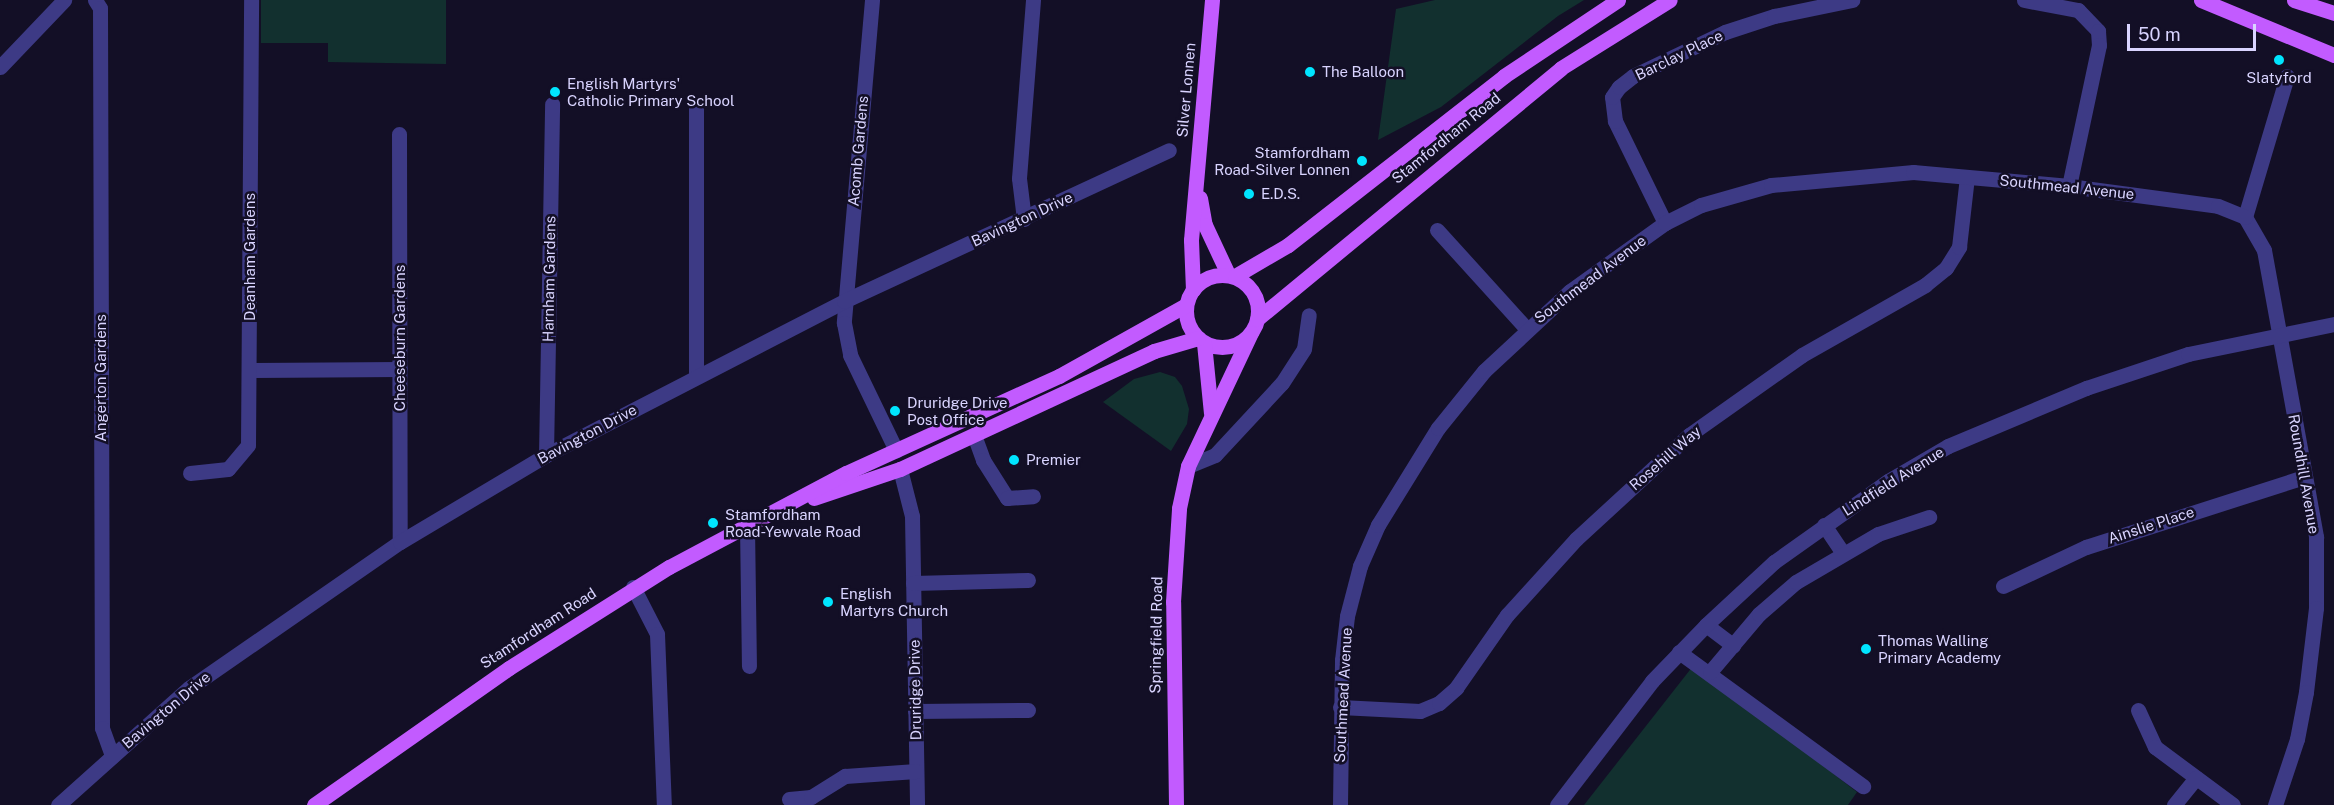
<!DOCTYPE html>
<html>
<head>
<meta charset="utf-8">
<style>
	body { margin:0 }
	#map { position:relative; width:2334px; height:805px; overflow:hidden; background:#130f26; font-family:"Public Sans",sans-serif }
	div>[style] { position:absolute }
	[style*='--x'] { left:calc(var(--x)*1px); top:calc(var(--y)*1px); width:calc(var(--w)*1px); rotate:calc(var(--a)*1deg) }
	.green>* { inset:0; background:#12302f }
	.minor>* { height:15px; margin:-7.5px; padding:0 7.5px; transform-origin:7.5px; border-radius:7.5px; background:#3d3a85 }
	.major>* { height:15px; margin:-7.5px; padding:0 7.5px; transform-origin:7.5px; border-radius:7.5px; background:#c25bff }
	.major>.ring { margin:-7.5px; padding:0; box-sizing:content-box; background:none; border:15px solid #c25bff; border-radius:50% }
	.dots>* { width:16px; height:16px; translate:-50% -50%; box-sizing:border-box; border:3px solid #130f26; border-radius:50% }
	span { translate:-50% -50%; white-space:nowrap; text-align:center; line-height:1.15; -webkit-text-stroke:5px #130f26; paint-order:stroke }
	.street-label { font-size:15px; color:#d9d4ff }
	.poi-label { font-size:15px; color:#d9d4ff }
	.left { translate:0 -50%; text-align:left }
	.right { translate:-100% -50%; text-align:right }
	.scale { position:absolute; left:2127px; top:24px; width:129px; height:27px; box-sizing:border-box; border:3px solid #d9d4ff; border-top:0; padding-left:8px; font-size:18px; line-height:21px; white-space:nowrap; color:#d9d4ff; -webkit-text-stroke:4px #130f26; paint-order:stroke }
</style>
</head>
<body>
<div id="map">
	<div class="green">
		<div style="clip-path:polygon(261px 0,446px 0,446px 64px,328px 62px,328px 43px,261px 43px)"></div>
		<div style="clip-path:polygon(1435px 0,1584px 0,1558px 16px,1441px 107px,1378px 140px,1396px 9px)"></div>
		<div style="clip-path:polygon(1160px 372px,1175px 377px,1182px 386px,1189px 409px,1187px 424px,1171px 451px,1103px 402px,1134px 379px)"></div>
		<div style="clip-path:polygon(1693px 666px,1857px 792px,1848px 805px,1584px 805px)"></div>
	</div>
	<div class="minor">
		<div style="--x:95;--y:0;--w:9;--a:58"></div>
		<div style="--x:100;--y:8;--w:720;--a:89.84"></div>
		<div style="--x:102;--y:728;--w:30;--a:70"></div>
		<div style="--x:872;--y:0;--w:324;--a:95"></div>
		<div style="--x:844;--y:323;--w:33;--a:79"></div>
		<div style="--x:850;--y:355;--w:106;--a:64.2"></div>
		<div style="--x:2024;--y:0;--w:55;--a:10.5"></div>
		<div style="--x:2078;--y:10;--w:29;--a:46"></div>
		<div style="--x:2098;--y:31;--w:14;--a:86"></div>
		<div style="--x:2099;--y:45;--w:144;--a:102"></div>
		<div style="--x:0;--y:67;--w:93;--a:-46.3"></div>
		<div style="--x:696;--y:104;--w:271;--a:90"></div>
		<div style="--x:399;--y:134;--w:408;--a:89.9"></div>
		<div style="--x:2245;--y:217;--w:38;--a:60"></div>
		<div style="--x:2264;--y:250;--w:292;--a:79.7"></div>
		<div style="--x:2316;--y:537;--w:71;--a:90"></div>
		<div style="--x:2316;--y:608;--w:85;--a:96.8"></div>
		<div style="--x:2306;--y:692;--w:48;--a:100.8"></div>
		<div style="--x:2297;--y:739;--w:70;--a:108.4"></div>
		<div style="--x:2245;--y:217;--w:147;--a:-73.4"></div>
		<div style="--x:1024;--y:219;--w:41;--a:-97"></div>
		<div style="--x:1019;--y:178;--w:179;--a:-85.5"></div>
		<div style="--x:1665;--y:223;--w:114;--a:-116.1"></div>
		<div style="--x:1615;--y:121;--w:24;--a:-97"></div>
		<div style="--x:1612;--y:97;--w:12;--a:-55"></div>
		<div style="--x:1619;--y:87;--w:18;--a:-38"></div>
		<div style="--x:1633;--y:76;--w:102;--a:-25.6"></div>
		<div style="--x:1725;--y:32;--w:52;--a:-18.1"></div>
		<div style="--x:1774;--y:16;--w:80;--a:-11.6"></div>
		<div style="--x:1437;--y:230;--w:132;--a:47.8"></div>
		<div style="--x:250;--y:370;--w:150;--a:-0.4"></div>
		<div style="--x:974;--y:435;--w:27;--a:70"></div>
		<div style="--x:983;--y:460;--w:45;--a:57.7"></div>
		<div style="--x:1007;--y:498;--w:26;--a:-4"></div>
		<div style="--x:546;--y:455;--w:351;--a:-89"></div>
		<div style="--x:1188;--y:466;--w:29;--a:-22"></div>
		<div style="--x:1215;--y:455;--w:98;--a:-47.1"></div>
		<div style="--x:1282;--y:383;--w:40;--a:-57.1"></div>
		<div style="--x:1304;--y:349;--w:34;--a:-82"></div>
		<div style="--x:900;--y:469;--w:49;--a:75.7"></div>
		<div style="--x:912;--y:516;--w:289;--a:89"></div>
		<div style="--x:190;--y:473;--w:38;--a:-6"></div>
		<div style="--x:228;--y:469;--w:31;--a:-50"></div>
		<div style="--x:248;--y:445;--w:445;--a:-89.6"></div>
		<div style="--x:1824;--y:525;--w:34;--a:56"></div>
		<div style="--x:747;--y:526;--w:140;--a:89.2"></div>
		<div style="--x:913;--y:583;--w:115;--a:-1.5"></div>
		<div style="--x:2003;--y:586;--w:92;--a:-25.2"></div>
		<div style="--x:2086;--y:547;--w:229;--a:-17.8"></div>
		<div style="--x:633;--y:587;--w:53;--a:62.9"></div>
		<div style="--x:657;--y:634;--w:171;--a:87.7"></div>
		<div style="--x:1706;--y:625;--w:34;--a:37"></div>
		<div style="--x:1679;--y:652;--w:228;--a:36.1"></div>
		<div style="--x:1710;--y:672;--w:76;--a:-49.8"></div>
		<div style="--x:1759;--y:614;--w:49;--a:-40.9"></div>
		<div style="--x:1796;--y:582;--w:95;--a:-30.3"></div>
		<div style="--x:1878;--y:534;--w:54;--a:-18.4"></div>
		<div style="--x:1340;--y:707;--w:80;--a:2.9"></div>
		<div style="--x:1420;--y:711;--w:21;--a:-23"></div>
		<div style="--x:1439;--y:703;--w:23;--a:-41"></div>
		<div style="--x:1456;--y:688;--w:89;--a:-55.1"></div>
		<div style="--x:1507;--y:615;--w:103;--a:-47.8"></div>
		<div style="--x:1576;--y:539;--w:154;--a:-42.6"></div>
		<div style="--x:1689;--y:435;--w:138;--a:-35.3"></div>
		<div style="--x:1802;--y:355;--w:142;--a:-29.6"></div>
		<div style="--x:1925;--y:285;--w:27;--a:-39"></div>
		<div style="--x:1946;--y:268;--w:25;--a:-58"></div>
		<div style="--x:1959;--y:247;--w:70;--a:-83.5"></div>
		<div style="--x:2138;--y:710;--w:41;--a:65.3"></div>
		<div style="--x:2155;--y:747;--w:97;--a:36.6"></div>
		<div style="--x:915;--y:711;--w:113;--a:-0.5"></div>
		<div style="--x:789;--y:799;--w:22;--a:-5"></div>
		<div style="--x:811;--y:797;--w:40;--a:-32"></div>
		<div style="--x:845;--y:776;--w:71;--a:-4"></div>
		<div style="--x:58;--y:805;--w:176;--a:-41.8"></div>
		<div style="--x:189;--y:688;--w:257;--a:-34.7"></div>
		<div style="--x:400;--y:542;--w:170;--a:-30.8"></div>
		<div style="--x:546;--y:455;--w:335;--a:-27.3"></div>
		<div style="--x:844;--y:301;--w:358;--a:-24.9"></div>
		<div style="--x:1340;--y:805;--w:145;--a:-89.2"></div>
		<div style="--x:1342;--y:660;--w:44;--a:-83.5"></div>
		<div style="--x:1347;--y:616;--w:52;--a:-75.4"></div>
		<div style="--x:1360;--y:566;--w:45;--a:-66.3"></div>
		<div style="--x:1378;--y:525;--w:114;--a:-58.3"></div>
		<div style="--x:1438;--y:428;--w:73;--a:-51.1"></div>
		<div style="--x:1484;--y:371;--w:117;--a:-42.9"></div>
		<div style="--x:1570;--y:291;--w:117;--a:-35.6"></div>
		<div style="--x:1665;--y:223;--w:40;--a:-26.6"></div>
		<div style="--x:1701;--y:205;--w:73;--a:-15.9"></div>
		<div style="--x:1771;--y:185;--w:143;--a:-5.2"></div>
		<div style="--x:1913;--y:172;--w:157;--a:5.1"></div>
		<div style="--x:2069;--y:186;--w:150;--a:7.6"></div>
		<div style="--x:2218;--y:206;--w:29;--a:22"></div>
		<div style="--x:1557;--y:805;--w:156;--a:-52.5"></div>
		<div style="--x:1652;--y:681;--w:78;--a:-46"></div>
		<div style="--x:1706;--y:625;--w:93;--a:-42.8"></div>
		<div style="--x:1774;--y:562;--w:140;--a:-35.4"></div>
		<div style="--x:1888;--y:481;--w:69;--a:-30.3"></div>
		<div style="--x:1948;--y:446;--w:150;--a:-22.8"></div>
		<div style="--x:2086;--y:388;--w:108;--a:-18.4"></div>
		<div style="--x:2188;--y:354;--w:149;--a:-11.6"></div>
		<div style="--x:2174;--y:805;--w:35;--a:-51"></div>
	</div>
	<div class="major">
		<div style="--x:2201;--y:0;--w:144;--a:22.5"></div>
		<div style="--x:2294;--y:0;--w:42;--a:18"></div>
		<div style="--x:1200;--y:198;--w:27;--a:80"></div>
		<div style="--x:1205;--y:225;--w:54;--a:64.9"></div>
		<div class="ring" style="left:1186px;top:275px;width:57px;height:57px"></div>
		<div style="--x:1235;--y:276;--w:61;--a:-30.3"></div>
		<div style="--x:1288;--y:245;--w:274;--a:-38"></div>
		<div style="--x:1504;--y:76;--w:137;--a:-33.7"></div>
		<div style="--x:1193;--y:290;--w:50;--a:-92.3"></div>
		<div style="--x:1191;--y:240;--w:241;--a:-85"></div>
		<div style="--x:1257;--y:319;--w:394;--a:-39.5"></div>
		<div style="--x:1561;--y:68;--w:128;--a:-32"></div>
		<div style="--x:1204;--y:343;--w:70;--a:84.3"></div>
		<div style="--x:814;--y:498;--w:91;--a:-18.6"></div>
		<div style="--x:900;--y:469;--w:280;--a:-24.9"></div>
		<div style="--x:1154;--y:351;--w:46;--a:-16.5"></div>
		<div style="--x:314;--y:805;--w:238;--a:-35.1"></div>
		<div style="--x:509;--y:668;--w:189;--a:-32.3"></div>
		<div style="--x:669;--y:567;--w:200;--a:-28"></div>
		<div style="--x:846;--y:473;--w:234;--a:-24.5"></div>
		<div style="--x:1059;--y:376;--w:145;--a:-29.2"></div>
		<div style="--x:1176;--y:805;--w:203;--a:-90.8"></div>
		<div style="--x:1173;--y:602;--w:94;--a:-86.3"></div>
		<div style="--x:1179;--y:508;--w:43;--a:-77.9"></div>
		<div style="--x:1188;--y:466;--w:147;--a:-64.7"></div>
	</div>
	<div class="dots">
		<div style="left:2279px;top:60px;background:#00e5ff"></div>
		<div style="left:1310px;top:72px;background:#00e5ff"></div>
		<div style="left:555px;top:92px;background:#00e5ff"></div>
		<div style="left:1362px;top:161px;background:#00e5ff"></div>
		<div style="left:1249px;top:194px;background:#00e5ff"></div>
		<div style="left:895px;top:411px;background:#00e5ff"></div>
		<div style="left:1014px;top:460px;background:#00e5ff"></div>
		<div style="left:713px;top:523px;background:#00e5ff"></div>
		<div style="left:828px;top:602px;background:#00e5ff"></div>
		<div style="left:1866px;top:649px;background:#00e5ff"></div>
	</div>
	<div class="street-label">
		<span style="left:1679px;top:55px;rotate:-26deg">Barclay Place</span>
		<span style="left:1186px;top:90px;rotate:-85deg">Silver Lonnen</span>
		<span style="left:1446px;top:138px;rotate:-39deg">Stamfordham Road</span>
		<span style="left:858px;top:151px;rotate:-85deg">Acomb Gardens</span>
		<span style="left:2067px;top:187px;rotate:6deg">Southmead Avenue</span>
		<span style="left:1022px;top:219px;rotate:-25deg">Bavington Drive</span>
		<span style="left:250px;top:257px;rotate:-90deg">Deanham Gardens</span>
		<span style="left:549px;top:279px;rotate:-89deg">Harnham Gardens</span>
		<span style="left:1590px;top:279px;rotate:-37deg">Southmead Avenue</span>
		<span style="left:400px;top:338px;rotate:-90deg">Cheeseburn Gardens</span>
		<span style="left:101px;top:378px;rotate:-90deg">Angerton Gardens</span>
		<span style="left:587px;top:434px;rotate:-28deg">Bavington Drive</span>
		<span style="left:1665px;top:458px;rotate:-41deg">Rosehill Way</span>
		<span style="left:2304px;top:474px;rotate:80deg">Roundhill Avenue</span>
		<span style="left:1893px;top:481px;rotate:-32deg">Lindfield Avenue</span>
		<span style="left:2151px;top:525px;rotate:-18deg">Ainslie Place</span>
		<span style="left:538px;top:628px;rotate:-33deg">Stamfordham Road</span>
		<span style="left:1156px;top:635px;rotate:-89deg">Springfield Road</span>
		<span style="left:915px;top:690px;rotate:-91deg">Druridge Drive</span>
		<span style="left:1343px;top:695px;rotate:-87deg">Southmead Avenue</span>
		<span style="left:166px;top:710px;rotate:-40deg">Bavington Drive</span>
	</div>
	<div class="poi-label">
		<span class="left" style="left:1322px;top:72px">The Balloon</span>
		<span style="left:2279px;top:78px">Slatyford</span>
		<span class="left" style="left:567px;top:92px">English Martyrs'<br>Catholic Primary School</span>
		<span class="right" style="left:1350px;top:161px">Stamfordham<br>Road-Silver Lonnen</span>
		<span class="left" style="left:1261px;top:194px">E.D.S.</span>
		<span class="left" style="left:907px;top:411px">Druridge Drive<br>Post Office</span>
		<span class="left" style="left:1026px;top:460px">Premier</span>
		<span class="left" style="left:725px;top:523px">Stamfordham<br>Road-Yewvale Road</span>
		<span class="left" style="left:840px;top:602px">English<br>Martyrs Church</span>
		<span class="left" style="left:1878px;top:649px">Thomas Walling<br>Primary Academy</span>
	</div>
	<div class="scale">50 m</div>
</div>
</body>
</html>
